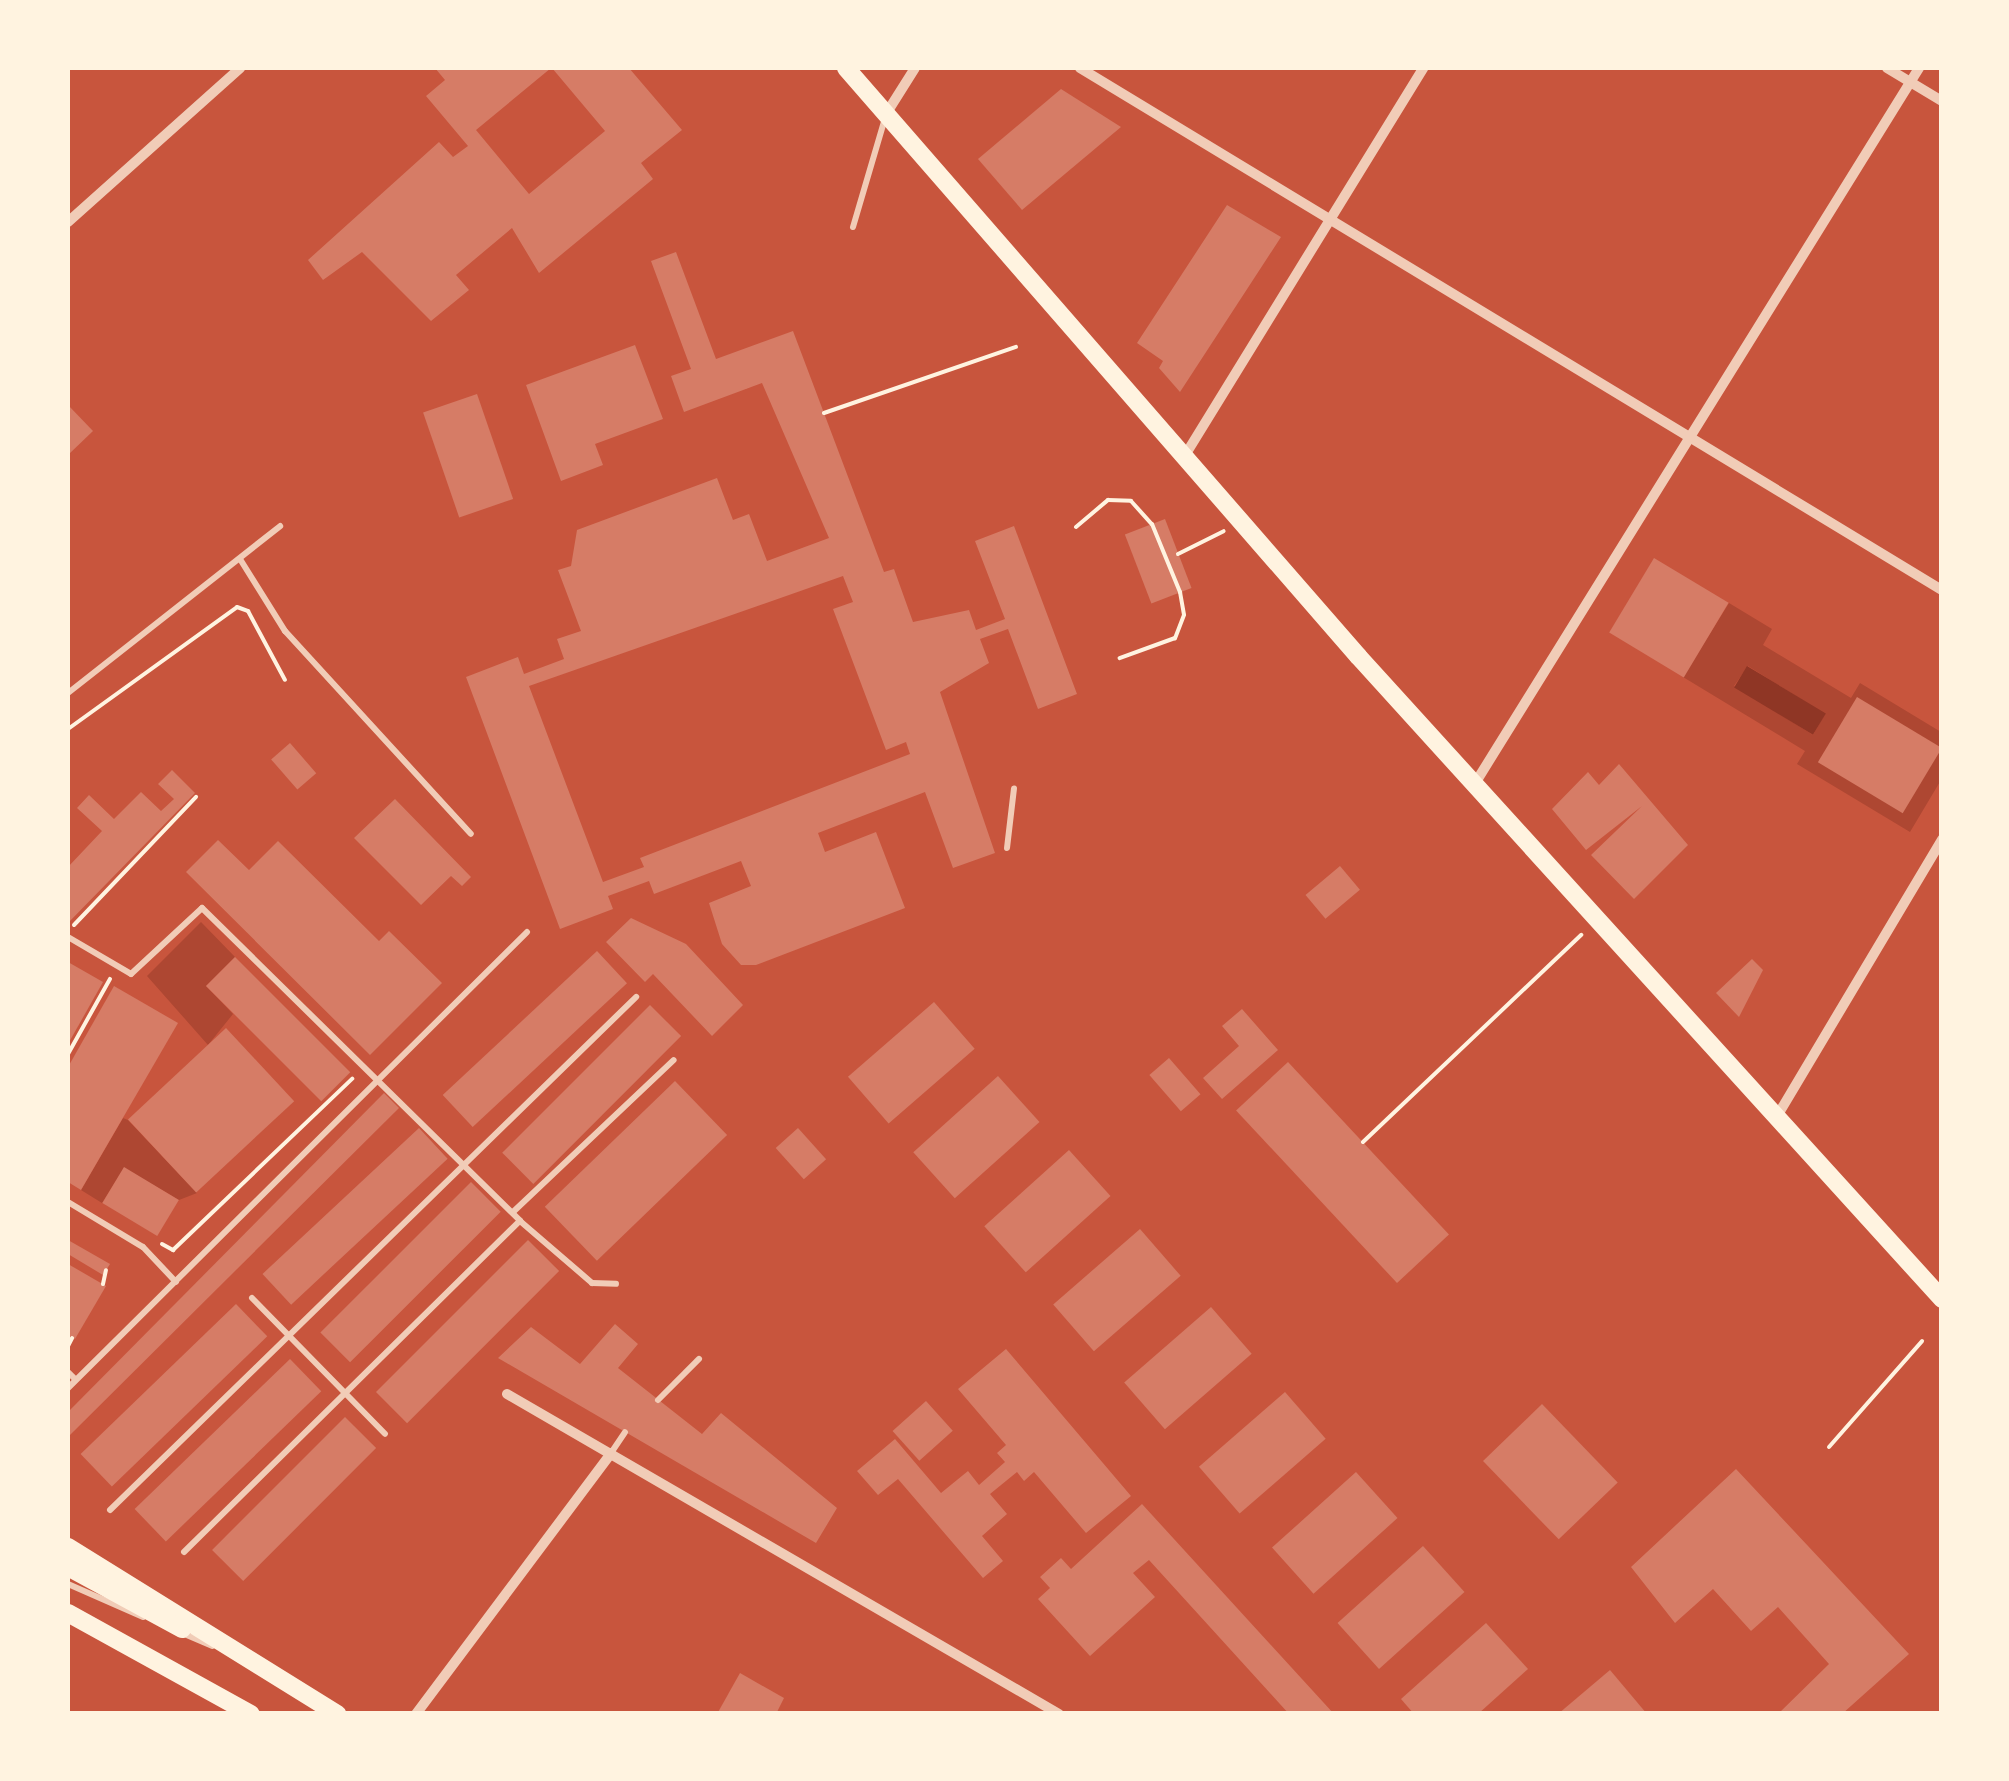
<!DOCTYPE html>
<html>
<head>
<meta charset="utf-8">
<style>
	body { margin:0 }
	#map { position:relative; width:2009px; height:1781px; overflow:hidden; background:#c8553d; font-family:Arial,sans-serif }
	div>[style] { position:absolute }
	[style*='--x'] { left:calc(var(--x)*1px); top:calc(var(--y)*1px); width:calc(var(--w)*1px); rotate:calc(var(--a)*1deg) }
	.green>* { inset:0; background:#ae4732 }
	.water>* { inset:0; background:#8f3625; transform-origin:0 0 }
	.building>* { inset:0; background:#d67c66; transform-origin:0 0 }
	.path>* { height:4px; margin:-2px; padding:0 2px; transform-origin:2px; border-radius:2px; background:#fff3e0 }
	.service>* { height:6px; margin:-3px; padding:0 3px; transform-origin:3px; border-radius:3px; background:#f1ccb7 }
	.minor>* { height:10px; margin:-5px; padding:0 5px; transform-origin:5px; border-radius:5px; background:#f1ccb7 }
	.secondary>* { height:18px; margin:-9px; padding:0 9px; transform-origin:9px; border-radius:9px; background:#fff3e0 }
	span { translate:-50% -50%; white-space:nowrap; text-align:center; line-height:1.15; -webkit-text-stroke:10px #fff3e0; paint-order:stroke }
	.frame { position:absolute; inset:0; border:70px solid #fff3e0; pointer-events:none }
</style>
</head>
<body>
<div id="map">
	<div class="green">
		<div style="clip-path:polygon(evenodd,1729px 603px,1772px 629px,1763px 645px,1851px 698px,1860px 683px,1941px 732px,1941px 780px,1910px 832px,1797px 764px,1805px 751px,1683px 677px,1729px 603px,1748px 666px,1825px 714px,1813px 735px,1734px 686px,1748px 666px)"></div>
		<div style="clip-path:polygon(201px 922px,235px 957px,206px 986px,233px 1014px,208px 1045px,147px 976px)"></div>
		<div style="clip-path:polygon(123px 1118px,128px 1120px,197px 1193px,179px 1200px,124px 1168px,102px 1203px,81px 1190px)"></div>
	</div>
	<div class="water">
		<div style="left:1747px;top:666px;width:92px;height:25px;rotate:31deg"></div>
	</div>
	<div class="building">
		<div style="clip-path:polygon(435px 68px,551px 68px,476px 130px,529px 194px,605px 131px,552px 68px,629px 68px,682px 130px,641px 163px,653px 179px,539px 273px,512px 228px,456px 275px,469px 290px,431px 321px,362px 252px,323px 280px,308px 260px,439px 142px,453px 157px,468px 146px,426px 96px,445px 80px)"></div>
		<div style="clip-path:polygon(1061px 89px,1121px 127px,1022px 210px,978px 159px)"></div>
		<div style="clip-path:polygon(1227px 205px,1281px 237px,1180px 392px,1159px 368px,1163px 361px,1137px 343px)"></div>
		<div style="clip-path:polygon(evenodd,676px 252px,716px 359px,793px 331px,884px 572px,894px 569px,913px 622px,969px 610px,976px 630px,1005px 619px,975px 541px,1014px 526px,1077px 694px,1038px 709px,1008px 629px,980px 639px,989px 663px,940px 692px,995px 853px,953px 868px,925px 792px,818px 833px,825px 852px,876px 832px,905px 908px,756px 965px,741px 965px,722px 944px,709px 903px,751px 886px,741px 861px,654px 894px,649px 881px,608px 896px,613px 909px,560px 929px,466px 677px,518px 657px,524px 674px,564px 659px,557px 639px,581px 631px,558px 570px,571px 566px,577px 530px,717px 478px,733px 520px,749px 514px,767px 561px,829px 538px,762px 383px,684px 412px,671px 376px,691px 369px,651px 261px,676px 252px,843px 576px,853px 602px,833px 609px,886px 750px,906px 742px,910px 754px,640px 858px,644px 867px,603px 882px,529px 686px,843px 576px)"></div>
		<div style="clip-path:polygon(635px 345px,663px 419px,595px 444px,603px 465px,561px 481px,526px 385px)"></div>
		<div style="left:477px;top:394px;width:111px;height:57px;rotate:71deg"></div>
		<div style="clip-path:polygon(68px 405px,93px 431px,68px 455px)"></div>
		<div style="left:1165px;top:519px;width:74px;height:43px;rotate:69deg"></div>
		<div style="left:1654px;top:558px;width:87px;height:87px;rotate:31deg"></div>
		<div style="left:1857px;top:697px;width:99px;height:76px;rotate:31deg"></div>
		<div style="left:290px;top:743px;width:40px;height:25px;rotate:49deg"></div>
		<div style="clip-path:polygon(1619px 764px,1688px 845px,1634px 899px,1591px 855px,1642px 806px,1586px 850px,1552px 809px,1588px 772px,1599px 785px)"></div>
		<div style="clip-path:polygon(172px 770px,195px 793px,68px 923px,68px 867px,102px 831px,77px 808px,89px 795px,114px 819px,141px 792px,161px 811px,174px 799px,158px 784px)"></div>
		<div style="clip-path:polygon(395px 799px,471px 877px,462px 886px,451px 876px,421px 905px,354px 838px)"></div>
		<div style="clip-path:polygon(218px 840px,249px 870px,278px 841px,379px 941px,389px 931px,442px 983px,370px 1055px,186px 872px)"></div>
		<div style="left:1340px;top:866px;width:31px;height:45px;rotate:50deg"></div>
		<div style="clip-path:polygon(631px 918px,686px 944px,743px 1005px,712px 1036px,653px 974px,645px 982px,606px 942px)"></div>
		<div style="left:597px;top:951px;width:44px;height:211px;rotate:47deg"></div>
		<div style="left:235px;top:957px;width:163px;height:41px;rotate:45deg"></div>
		<div style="clip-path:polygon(1752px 959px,1763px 970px,1739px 1017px,1716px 993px)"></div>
		<div style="clip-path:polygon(68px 962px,103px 982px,68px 1044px)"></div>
		<div style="clip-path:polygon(114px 986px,178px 1023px,81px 1190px,68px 1182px,68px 1067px)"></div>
		<div style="left:934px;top:1002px;width:62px;height:114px;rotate:49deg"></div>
		<div style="left:650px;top:1005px;width:44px;height:209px;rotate:45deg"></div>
		<div style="clip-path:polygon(1242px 1009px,1278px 1050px,1222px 1099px,1203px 1078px,1239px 1046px,1222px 1026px)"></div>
		<div style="left:226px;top:1028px;width:100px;height:134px;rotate:47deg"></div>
		<div style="left:1169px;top:1058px;width:48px;height:26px;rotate:49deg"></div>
		<div style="left:1288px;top:1062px;width:236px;height:71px;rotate:47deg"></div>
		<div style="left:998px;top:1076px;width:62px;height:114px;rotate:48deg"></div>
		<div style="left:675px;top:1081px;width:75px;height:181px;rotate:46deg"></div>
		<div style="clip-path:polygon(384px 1093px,399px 1108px,68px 1437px,68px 1412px)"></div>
		<div style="left:419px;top:1128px;width:42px;height:214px;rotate:47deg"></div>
		<div style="left:798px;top:1128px;width:42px;height:30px;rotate:48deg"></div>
		<div style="left:1069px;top:1150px;width:62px;height:114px;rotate:48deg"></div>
		<div style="left:124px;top:1167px;width:64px;height:42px;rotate:31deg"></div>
		<div style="left:471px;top:1182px;width:42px;height:213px;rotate:45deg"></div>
		<div style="left:1140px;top:1229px;width:62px;height:115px;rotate:49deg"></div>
		<div style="clip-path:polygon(68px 1240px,110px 1264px,103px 1275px,68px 1254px)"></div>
		<div style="left:528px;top:1240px;width:44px;height:215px;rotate:45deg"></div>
		<div style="clip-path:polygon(68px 1264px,106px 1286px,75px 1339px,68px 1335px)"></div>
		<div style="left:236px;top:1304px;width:45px;height:216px;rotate:46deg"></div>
		<div style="left:1211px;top:1307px;width:62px;height:115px;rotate:49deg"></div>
		<div style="clip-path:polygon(615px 1324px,638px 1344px,618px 1368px,702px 1434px,721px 1413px,837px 1508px,816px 1543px,498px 1358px,531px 1327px,580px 1364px)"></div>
		<div style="clip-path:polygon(1006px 1349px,1131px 1496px,1086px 1533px,1034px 1472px,1024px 1481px,1017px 1472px,990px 1494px,1007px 1514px,982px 1536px,1003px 1561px,983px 1578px,898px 1479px,878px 1495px,857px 1471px,895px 1439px,941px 1493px,968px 1471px,979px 1485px,1005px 1462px,997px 1453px,1006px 1445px,958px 1389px)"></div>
		<div style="left:290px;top:1359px;width:45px;height:216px;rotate:46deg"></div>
		<div style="left:1285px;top:1392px;width:62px;height:114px;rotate:49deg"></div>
		<div style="left:926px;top:1401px;width:40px;height:45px;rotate:48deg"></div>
		<div style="left:1542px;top:1404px;width:109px;height:82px;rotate:46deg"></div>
		<div style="left:345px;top:1417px;width:44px;height:188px;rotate:45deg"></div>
		<div style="clip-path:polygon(1736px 1469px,1909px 1654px,1842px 1714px,1778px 1714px,1829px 1664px,1778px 1607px,1751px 1631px,1713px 1589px,1675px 1623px,1631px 1567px)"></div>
		<div style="left:1356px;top:1472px;width:62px;height:113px;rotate:48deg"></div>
		<div style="clip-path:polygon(1142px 1504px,1334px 1714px,1289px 1714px,1149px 1560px,1133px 1573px,1155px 1597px,1090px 1656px,1038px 1599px,1050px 1588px,1040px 1577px,1061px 1558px,1071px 1569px)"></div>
		<div style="left:1423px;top:1546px;width:62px;height:115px;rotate:48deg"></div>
		<div style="clip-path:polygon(1486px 1623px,1528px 1669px,1478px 1714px,1414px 1714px,1401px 1699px)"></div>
		<div style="clip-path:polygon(1610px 1670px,1647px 1714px,1558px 1714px)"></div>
		<div style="clip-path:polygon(740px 1673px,784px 1698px,776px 1714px,717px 1714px)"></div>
	</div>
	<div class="path">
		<div style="--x:824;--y:413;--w:203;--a:-19"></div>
		<div style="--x:1076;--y:527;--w:42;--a:-40.2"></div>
		<div style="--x:1108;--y:500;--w:23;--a:2"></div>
		<div style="--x:1131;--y:501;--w:31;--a:48"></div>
		<div style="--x:1152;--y:524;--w:74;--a:67.6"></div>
		<div style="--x:1180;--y:592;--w:23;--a:80"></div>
		<div style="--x:1184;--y:615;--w:25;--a:111"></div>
		<div style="--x:1175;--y:638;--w:59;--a:160"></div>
		<div style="--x:1178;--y:554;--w:51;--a:-26.6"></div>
		<div style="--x:68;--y:729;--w:208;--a:-35.8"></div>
		<div style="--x:237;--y:607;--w:12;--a:20"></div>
		<div style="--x:248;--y:611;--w:78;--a:61.8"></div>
		<div style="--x:74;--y:925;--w:177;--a:-46.4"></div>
		<div style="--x:68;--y:1054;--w:86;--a:-60.8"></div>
		<div style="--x:1363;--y:1142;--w:301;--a:-43.5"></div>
		<div style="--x:162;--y:1244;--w:13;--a:29"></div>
		<div style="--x:173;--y:1250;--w:248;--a:-43.7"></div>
		<div style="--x:103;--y:1284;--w:14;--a:-78"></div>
		<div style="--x:68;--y:1346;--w:9;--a:-63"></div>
		<div style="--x:1829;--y:1447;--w:141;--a:-48.7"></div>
	</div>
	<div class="service">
		<div style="--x:853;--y:227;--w:114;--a:-73.6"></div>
		<div style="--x:240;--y:559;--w:85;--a:58"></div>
		<div style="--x:285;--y:631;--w:275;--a:47.5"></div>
		<div style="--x:68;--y:693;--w:270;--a:-38.2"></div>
		<div style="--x:1007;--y:848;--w:60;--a:-83.3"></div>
		<div style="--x:68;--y:937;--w:73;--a:30.4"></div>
		<div style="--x:131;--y:974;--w:97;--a:-42.9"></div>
		<div style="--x:202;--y:908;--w:446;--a:44.5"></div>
		<div style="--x:520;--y:1221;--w:95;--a:40.7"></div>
		<div style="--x:592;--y:1283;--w:24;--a:2"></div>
		<div style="--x:68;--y:1202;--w:87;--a:31"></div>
		<div style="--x:143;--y:1247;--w:48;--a:46.7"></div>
		<div style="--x:513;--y:1212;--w:221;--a:-43.4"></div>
		<div style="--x:252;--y:1298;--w:190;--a:45.6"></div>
		<div style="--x:68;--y:1372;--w:10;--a:45"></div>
		<div style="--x:68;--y:1388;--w:647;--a:-44.81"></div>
		<div style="--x:658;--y:1400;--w:58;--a:-45"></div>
		<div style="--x:611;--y:1453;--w:25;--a:-56"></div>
		<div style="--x:110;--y:1510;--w:735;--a:-44.28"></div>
		<div style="--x:184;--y:1552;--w:472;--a:-44.6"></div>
		<div style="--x:68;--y:1584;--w:82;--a:23.7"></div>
		<div style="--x:182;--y:1633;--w:33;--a:23"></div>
	</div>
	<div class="minor">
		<div style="--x:1080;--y:68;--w:1008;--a:31.2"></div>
		<div style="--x:1887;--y:68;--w:64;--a:31"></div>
		<div style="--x:886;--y:114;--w:54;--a:-57.8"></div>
		<div style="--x:68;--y:222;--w:231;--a:-41.8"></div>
		<div style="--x:1184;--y:457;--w:457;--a:-58.4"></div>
		<div style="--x:1474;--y:785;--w:844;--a:-58.17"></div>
		<div style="--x:1776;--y:1118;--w:324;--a:-59.2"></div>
		<div style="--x:507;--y:1394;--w:638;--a:30.1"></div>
		<div style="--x:416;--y:1714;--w:326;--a:-53.2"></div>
	</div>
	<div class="secondary">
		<div style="--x:846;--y:68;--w:780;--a:48.95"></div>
		<div style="--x:1358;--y:656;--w:869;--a:47.75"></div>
		<div style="--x:68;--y:1547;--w:317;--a:31.8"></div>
		<div style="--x:68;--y:1567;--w:130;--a:28.5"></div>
		<div style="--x:68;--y:1613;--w:209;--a:28.9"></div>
	</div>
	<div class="frame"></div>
</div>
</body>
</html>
